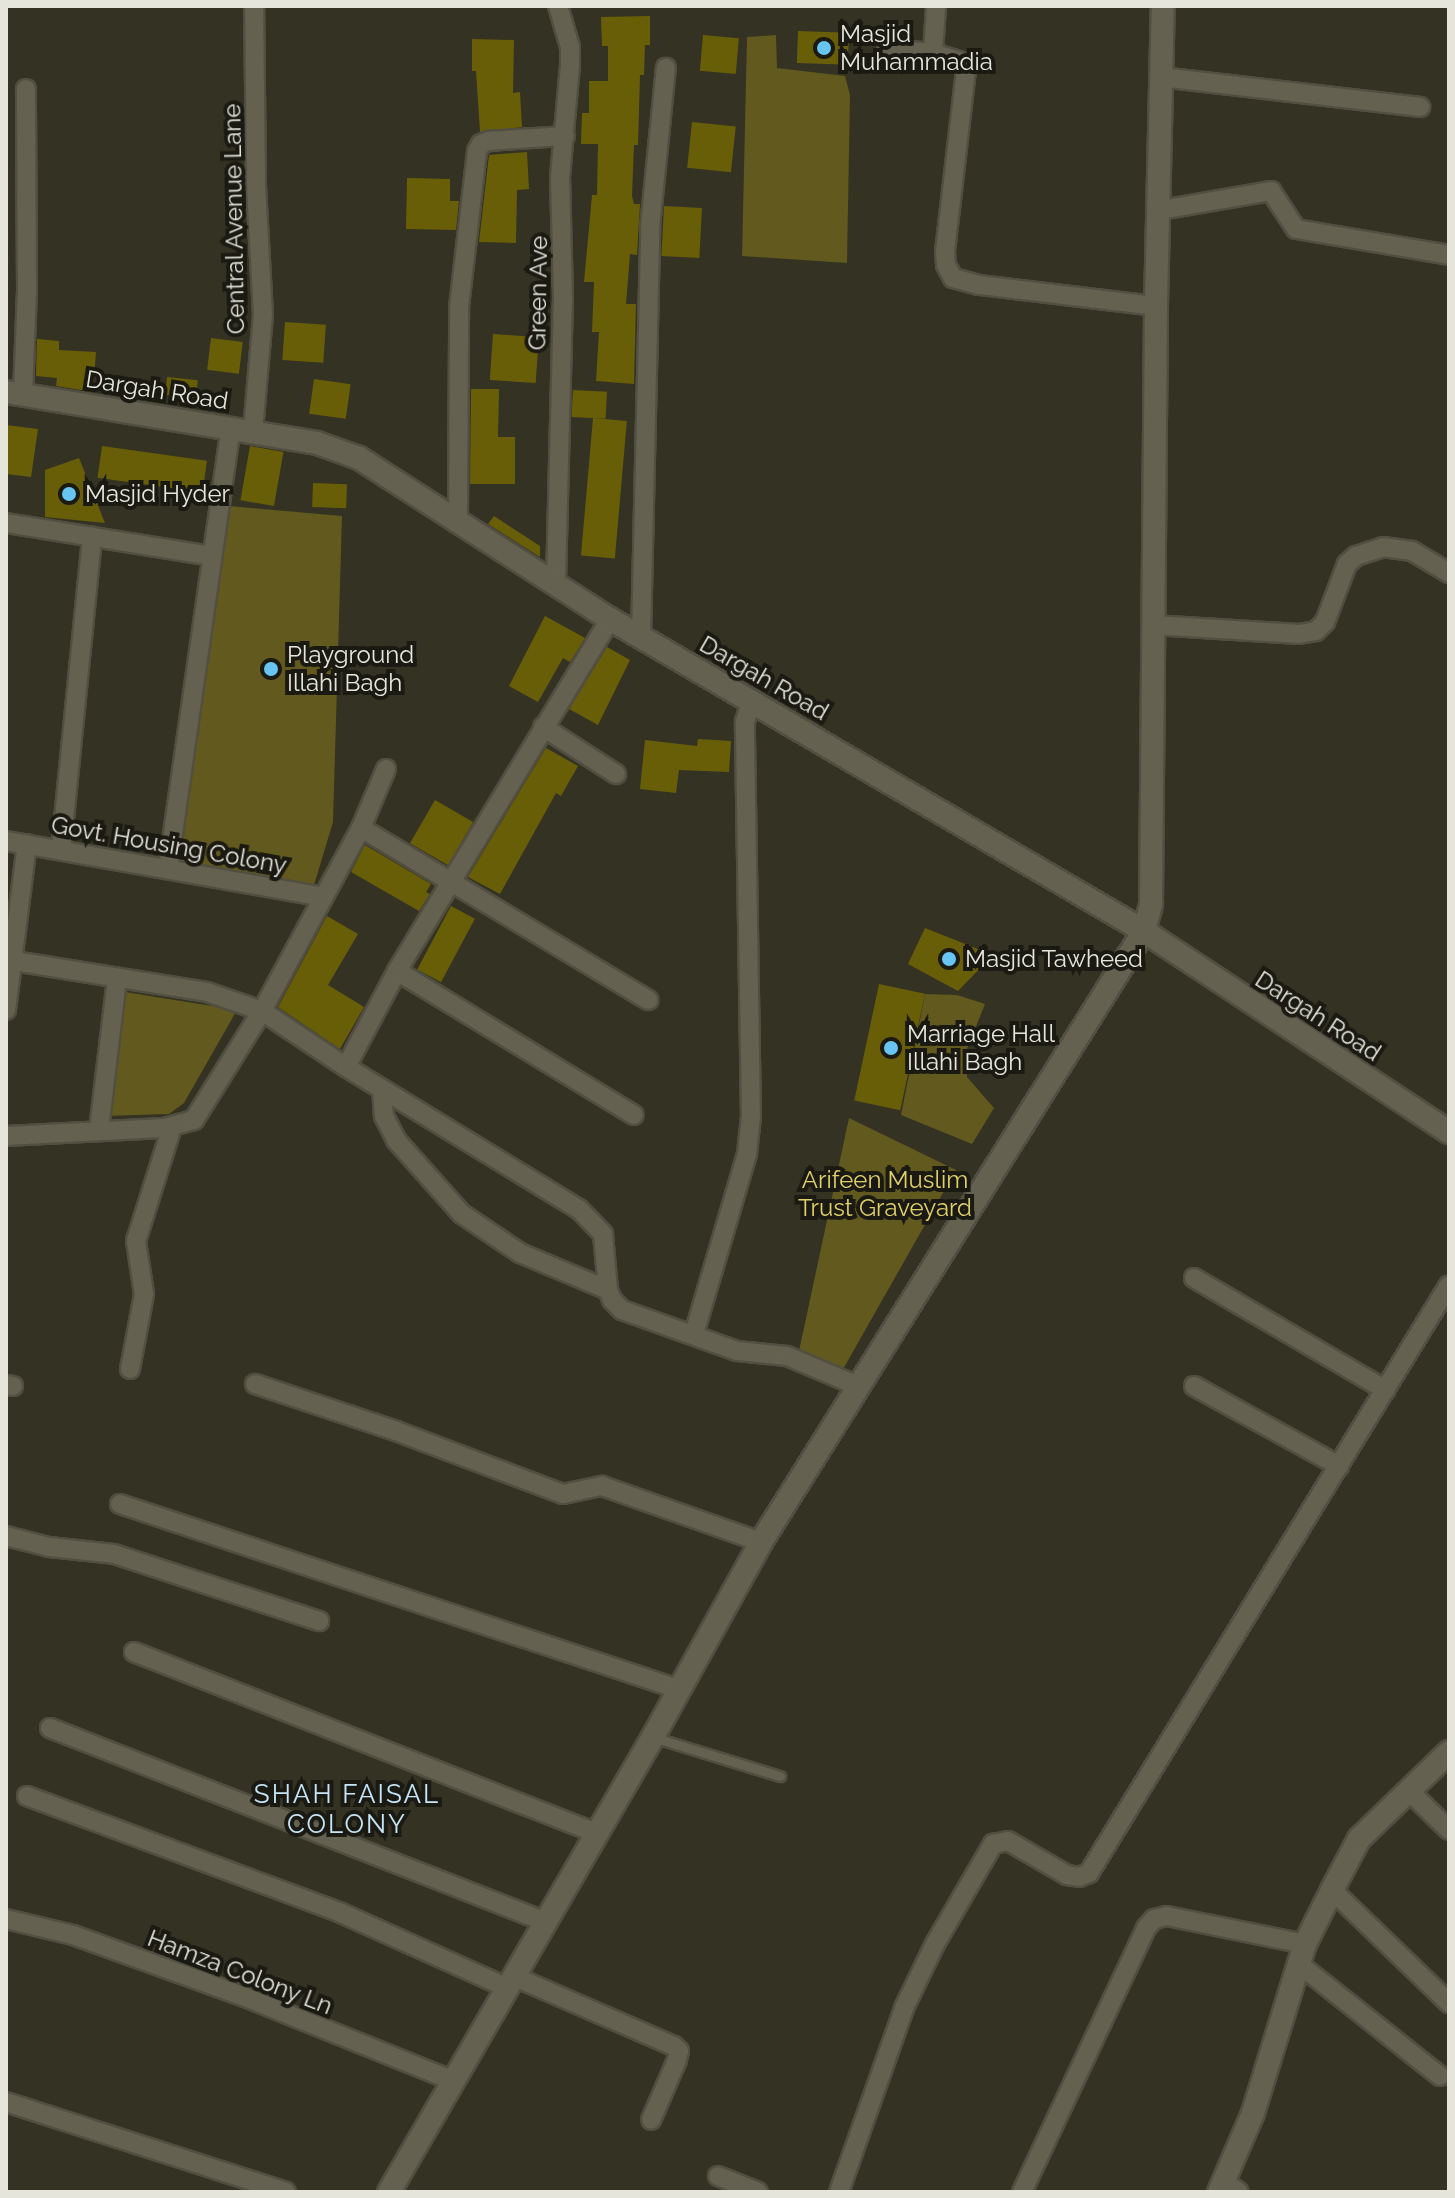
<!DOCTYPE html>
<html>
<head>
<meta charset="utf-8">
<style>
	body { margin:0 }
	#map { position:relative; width:1455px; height:2198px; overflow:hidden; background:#343222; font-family:Raleway,sans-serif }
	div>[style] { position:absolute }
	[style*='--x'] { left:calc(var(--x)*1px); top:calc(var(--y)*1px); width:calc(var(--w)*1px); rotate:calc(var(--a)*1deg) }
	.green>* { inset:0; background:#61591e }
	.building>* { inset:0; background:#695e08; transform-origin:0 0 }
	.roads { filter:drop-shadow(2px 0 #514f41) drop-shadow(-2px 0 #514f41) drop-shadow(0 2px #514f41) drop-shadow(0 -2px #514f41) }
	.service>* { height:9px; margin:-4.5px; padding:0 4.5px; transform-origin:4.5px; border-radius:4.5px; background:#646150 }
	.minor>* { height:18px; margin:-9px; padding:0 9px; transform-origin:9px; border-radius:9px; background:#646150 }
	.tertiary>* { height:22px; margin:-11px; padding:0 11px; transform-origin:11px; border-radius:11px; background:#646150 }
	.dots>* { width:22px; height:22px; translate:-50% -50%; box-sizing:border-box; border:4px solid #1a1912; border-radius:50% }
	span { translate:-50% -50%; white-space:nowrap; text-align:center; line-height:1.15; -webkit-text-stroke:8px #1a1912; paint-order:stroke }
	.poi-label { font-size:24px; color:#e6e5db }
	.left { translate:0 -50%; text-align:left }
	.street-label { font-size:24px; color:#e6e5db }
	.park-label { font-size:24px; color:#dfd068 }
	.neighbourhood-label { font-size:26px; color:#c5e4f5; letter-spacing:2px }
	.frame { position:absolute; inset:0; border:8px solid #e6e5db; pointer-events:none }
</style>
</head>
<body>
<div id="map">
	<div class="green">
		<div style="clip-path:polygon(776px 35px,777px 68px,845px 76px,850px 95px,847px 263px,742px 256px,747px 37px)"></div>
		<div style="clip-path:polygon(229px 506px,342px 516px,333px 822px,314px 885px,175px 860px)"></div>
		<div style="clip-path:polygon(125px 992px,237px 1010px,184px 1103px,169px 1114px,103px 1116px,108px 1006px)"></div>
		<div style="clip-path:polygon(925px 994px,957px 995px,985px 1004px,967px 1049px,967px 1077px,994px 1108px,972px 1144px,901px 1115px)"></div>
		<div style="clip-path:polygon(849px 1118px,956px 1170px,842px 1371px,799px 1351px)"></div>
	</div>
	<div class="building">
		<div style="clip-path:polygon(650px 16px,650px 45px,645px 45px,644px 75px,640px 75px,638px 145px,634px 145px,632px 196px,634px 204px,640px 204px,637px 255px,630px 254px,626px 304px,636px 304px,634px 384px,596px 381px,599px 332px,592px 332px,594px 282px,584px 282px,592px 195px,597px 195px,598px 144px,581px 144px,582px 113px,589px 113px,589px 81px,608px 81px,608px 46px,602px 46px,601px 17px)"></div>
		<div style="left:798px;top:31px;width:51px;height:32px;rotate:2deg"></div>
		<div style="left:703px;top:35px;width:36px;height:36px;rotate:5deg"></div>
		<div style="clip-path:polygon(472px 39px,514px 40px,513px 93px,520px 92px,522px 127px,480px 132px,476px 71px,472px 71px)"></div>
		<div style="left:692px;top:122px;width:44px;height:46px;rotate:6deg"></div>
		<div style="clip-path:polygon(527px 152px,529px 189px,517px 190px,516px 243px,479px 242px,489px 155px)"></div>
		<div style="clip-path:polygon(407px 178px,450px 179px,450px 201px,459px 201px,456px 230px,406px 229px)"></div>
		<div style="left:664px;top:206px;width:38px;height:50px;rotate:3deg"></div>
		<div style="left:285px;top:322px;width:41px;height:38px;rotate:4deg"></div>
		<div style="left:493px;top:334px;width:46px;height:46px;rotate:4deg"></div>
		<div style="left:211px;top:338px;width:32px;height:32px;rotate:7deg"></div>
		<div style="clip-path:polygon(37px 339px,59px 341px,59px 350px,96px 352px,93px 392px,56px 386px,57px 378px,36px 376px)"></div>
		<div style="left:167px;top:377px;width:31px;height:18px;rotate:6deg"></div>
		<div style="left:314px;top:379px;width:37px;height:35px;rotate:8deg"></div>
		<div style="clip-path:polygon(471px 389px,499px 389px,498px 437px,515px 437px,515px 484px,470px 484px)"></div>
		<div style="left:573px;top:390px;width:34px;height:27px;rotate:3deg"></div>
		<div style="left:593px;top:418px;width:34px;height:138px;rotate:5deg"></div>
		<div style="clip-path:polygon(6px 425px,38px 429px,31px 477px,6px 474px)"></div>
		<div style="left:102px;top:446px;width:106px;height:32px;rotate:8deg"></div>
		<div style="left:250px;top:446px;width:34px;height:55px;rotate:10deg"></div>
		<div style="clip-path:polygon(79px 458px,105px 523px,45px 517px,45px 470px)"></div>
		<div style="left:313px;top:483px;width:34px;height:24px;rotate:2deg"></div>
		<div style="clip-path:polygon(494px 516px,540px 546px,540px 557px,488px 524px)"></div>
		<div style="clip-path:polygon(545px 616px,585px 638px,570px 662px,563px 658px,538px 702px,509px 686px)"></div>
		<div style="clip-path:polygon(607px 647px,630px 660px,598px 725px,569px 709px)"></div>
		<div style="clip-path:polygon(698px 739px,731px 741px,729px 772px,679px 770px,676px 793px,640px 789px,645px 740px,697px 746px)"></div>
		<div style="clip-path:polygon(546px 748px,578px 766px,561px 796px,556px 793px,500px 894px,468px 877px)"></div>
		<div style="left:435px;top:800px;width:44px;height:50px;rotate:30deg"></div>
		<div style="clip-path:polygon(365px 845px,431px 884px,426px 892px,430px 894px,419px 911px,351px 872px)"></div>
		<div style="left:451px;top:906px;width:27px;height:72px;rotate:28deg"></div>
		<div style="clip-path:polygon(327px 916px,358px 934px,328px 985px,364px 1007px,340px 1049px,278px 1007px)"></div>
		<div style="clip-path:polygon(925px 928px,993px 955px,958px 991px,908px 964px)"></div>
		<div style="left:879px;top:984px;width:47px;height:119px;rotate:12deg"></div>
	</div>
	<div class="roads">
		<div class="service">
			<div style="--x:653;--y:1737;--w:133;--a:17.1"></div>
		</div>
		<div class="minor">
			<div style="--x:887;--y:49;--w:46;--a:5"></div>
			<div style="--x:933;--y:53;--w:27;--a:17"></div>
			<div style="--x:959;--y:61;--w:11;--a:52"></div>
			<div style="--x:966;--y:70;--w:182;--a:96.6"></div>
			<div style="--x:945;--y:251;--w:14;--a:86"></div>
			<div style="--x:946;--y:265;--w:15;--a:62"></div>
			<div style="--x:953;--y:278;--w:27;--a:15"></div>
			<div style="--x:979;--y:285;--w:178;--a:6.8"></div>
			<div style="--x:933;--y:53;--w:47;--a:-86.3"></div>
			<div style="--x:1161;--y:77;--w:261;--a:6.6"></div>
			<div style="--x:1161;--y:210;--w:112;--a:-9.8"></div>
			<div style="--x:1271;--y:191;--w:45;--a:56.7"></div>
			<div style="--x:1296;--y:229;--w:155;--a:9.6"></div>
			<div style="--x:23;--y:394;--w:102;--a:-87.8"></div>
			<div style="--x:27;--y:292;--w:203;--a:-90.3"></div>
			<div style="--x:253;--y:431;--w:116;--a:-85.1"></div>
			<div style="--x:263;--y:315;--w:131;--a:-93.1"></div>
			<div style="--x:256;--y:184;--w:178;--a:-90.6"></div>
			<div style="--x:458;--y:522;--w:215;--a:-89.7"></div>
			<div style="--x:459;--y:307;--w:157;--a:-83.4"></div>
			<div style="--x:477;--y:151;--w:8;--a:-60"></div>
			<div style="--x:481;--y:144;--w:9;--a:-21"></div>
			<div style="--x:489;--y:141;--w:76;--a:-3.8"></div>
			<div style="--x:6;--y:523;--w:208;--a:9.1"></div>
			<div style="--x:556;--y:583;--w:285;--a:-88.6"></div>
			<div style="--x:563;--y:298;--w:121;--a:-91.4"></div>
			<div style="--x:560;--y:177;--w:113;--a:-84.9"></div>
			<div style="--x:570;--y:64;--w:17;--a:-90"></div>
			<div style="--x:570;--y:47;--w:43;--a:-106.3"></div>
			<div style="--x:1153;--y:625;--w:146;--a:3.5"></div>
			<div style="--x:1299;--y:634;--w:17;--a:-10"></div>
			<div style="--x:1316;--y:631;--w:13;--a:-45"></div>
			<div style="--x:1325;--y:622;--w:62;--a:-69.2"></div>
			<div style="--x:1347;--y:564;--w:12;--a:-42"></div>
			<div style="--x:1356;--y:556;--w:28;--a:-18"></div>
			<div style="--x:1383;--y:547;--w:29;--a:8"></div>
			<div style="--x:1412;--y:551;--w:43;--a:30.7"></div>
			<div style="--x:641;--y:637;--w:410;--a:-88.7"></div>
			<div style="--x:650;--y:227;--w:160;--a:-84.3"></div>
			<div style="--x:543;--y:727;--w:87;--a:32.8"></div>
			<div style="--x:361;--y:828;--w:335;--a:30.9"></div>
			<div style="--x:6;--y:841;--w:322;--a:10"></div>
			<div style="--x:61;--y:849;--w:314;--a:-84.3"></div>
			<div style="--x:168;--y:869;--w:444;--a:-81.9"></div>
			<div style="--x:14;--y:961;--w:195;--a:9.1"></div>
			<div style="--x:207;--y:992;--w:58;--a:19.1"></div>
			<div style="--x:262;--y:1011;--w:101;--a:33.7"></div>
			<div style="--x:346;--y:1067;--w:273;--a:31.4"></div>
			<div style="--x:579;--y:1209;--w:35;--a:46"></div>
			<div style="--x:603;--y:1234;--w:56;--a:84.9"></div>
			<div style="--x:608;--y:1290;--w:11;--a:68"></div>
			<div style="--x:612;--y:1300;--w:14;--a:45"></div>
			<div style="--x:622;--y:1310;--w:122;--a:19.6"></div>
			<div style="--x:737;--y:1351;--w:50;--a:5.7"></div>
			<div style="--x:787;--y:1356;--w:77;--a:22.9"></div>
			<div style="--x:397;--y:971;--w:277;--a:31.3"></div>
			<div style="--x:6;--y:1010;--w:167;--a:-82.8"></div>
			<div style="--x:346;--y:1067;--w:109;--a:-62"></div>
			<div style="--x:397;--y:971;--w:411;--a:-58.8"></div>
			<div style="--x:382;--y:1089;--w:27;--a:86"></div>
			<div style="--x:384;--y:1116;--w:27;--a:63"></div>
			<div style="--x:396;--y:1140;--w:99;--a:48.3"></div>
			<div style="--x:462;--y:1214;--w:70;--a:33.9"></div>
			<div style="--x:520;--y:1253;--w:95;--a:22.8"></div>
			<div style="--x:99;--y:1130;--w:153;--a:-83.2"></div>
			<div style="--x:6;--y:1136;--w:158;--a:-2.9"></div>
			<div style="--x:164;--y:1128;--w:31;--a:-15"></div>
			<div style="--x:194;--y:1120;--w:128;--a:-58"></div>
			<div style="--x:262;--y:1011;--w:208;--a:-61.6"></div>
			<div style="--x:361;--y:828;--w:64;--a:-67"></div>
			<div style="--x:1194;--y:1278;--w:222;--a:30.3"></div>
			<div style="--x:694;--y:1334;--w:188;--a:-73.6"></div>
			<div style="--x:747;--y:1154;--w:36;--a:-84"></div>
			<div style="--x:751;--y:1118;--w:396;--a:-90.9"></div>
			<div style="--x:745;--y:722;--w:22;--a:-74"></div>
			<div style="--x:130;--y:1369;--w:76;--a:-79.4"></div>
			<div style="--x:144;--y:1294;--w:54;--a:-98.6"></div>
			<div style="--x:136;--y:1241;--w:120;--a:-72.5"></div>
			<div style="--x:255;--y:1384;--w:149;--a:18.4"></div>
			<div style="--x:396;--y:1431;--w:178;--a:20.7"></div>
			<div style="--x:563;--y:1494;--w:40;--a:-12"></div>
			<div style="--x:602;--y:1486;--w:169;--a:19.4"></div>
			<div style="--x:6;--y:1385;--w:7;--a:8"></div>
			<div style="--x:1194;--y:1386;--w:166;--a:28.9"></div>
			<div style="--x:120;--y:1504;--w:588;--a:18.34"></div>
			<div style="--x:6;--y:1536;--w:44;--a:14.3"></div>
			<div style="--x:49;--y:1547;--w:65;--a:6.1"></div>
			<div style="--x:114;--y:1554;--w:216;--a:18.1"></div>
			<div style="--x:134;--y:1652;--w:496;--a:21.4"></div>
			<div style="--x:50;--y:1728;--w:533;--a:21.36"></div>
			<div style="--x:1408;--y:1790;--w:57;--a:44.3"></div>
			<div style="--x:27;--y:1796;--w:335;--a:20.4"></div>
			<div style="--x:341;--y:1913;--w:183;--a:24.2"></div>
			<div style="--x:1332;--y:1890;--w:163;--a:44"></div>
			<div style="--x:6;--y:1919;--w:69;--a:13.4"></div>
			<div style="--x:73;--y:1935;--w:183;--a:19.8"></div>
			<div style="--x:245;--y:1997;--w:225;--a:21.9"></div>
			<div style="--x:1299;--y:1964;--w:180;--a:38.5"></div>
			<div style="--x:515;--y:1977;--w:173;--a:23.5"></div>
			<div style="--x:674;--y:2046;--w:7;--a:45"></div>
			<div style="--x:679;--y:2051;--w:9;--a:103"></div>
			<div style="--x:677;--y:2060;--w:65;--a:113.4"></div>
			<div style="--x:6;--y:2102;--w:294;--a:17.8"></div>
			<div style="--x:718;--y:2176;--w:43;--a:21.8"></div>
			<div style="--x:1223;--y:2181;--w:19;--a:35"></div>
			<div style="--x:839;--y:2192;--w:195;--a:-70.5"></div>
			<div style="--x:904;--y:2008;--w:71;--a:-64.2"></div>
			<div style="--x:935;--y:1944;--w:116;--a:-59.9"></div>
			<div style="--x:993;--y:1844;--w:15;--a:-11"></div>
			<div style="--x:1008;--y:1841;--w:68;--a:30"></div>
			<div style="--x:1067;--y:1875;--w:12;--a:9"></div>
			<div style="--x:1079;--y:1877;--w:11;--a:-22"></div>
			<div style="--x:1089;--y:1873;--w:689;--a:-58.52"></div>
			<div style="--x:1022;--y:2192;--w:292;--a:-64.8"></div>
			<div style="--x:1146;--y:1928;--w:12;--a:-48"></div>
			<div style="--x:1154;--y:1919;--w:13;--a:-13"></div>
			<div style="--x:1167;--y:1916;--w:141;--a:11.5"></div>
		</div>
		<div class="tertiary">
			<div style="--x:6;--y:392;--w:315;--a:9.3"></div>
			<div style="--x:317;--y:443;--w:45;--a:19.7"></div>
			<div style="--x:359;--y:458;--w:298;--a:32.7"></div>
			<div style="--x:610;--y:619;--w:618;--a:30.3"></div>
			<div style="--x:1144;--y:931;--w:365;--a:33.4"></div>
			<div style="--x:389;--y:2192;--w:526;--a:-59.88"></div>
			<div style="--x:653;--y:1737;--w:223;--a:-61"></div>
			<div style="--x:761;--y:1542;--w:721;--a:-57.92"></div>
			<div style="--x:1144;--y:931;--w:28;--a:-75"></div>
			<div style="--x:1151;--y:904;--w:598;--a:-89.52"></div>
			<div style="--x:1156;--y:306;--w:300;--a:-88.7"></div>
			<div style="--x:1219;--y:2192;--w:86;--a:-66.7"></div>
			<div style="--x:1253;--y:2113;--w:177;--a:-72.9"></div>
			<div style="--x:1305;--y:1944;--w:60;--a:-63.4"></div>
			<div style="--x:1332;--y:1890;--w:58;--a:-62.1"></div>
			<div style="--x:1359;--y:1839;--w:125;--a:-44"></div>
		</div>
	</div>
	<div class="dots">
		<div style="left:824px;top:48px;background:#68c4f0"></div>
		<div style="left:69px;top:494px;background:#68c4f0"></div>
		<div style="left:271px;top:669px;background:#68c4f0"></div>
		<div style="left:949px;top:959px;background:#68c4f0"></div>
		<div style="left:891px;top:1048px;background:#68c4f0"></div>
	</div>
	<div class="poi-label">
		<span class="left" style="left:840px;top:48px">Masjid<br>Muhammadia</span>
		<span class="left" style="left:85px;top:494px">Masjid Hyder</span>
		<span class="left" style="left:287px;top:669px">Playground<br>Illahi Bagh</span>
		<span class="left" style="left:965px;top:959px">Masjid Tawheed</span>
		<span class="left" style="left:907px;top:1048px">Marriage Hall<br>Illahi Bagh</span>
	</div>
	<div class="street-label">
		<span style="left:234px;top:219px;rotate:-91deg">Central Avenue Lane</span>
		<span style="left:538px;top:293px;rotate:-89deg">Green Ave</span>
		<span style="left:157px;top:390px;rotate:9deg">Dargah Road</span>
		<span style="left:764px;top:678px;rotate:30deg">Dargah Road</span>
		<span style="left:169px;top:845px;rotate:10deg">Govt. Housing Colony</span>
		<span style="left:1318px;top:1016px;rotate:33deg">Dargah Road</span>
		<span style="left:240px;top:1972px;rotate:21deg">Hamza Colony Ln</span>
	</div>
	<div class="park-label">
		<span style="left:885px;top:1194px">Arifeen Muslim<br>Trust Graveyard</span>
	</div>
	<div class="neighbourhood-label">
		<span style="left:347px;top:1810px">SHAH FAISAL<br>COLONY</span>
	</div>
	<div class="frame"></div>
</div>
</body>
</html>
